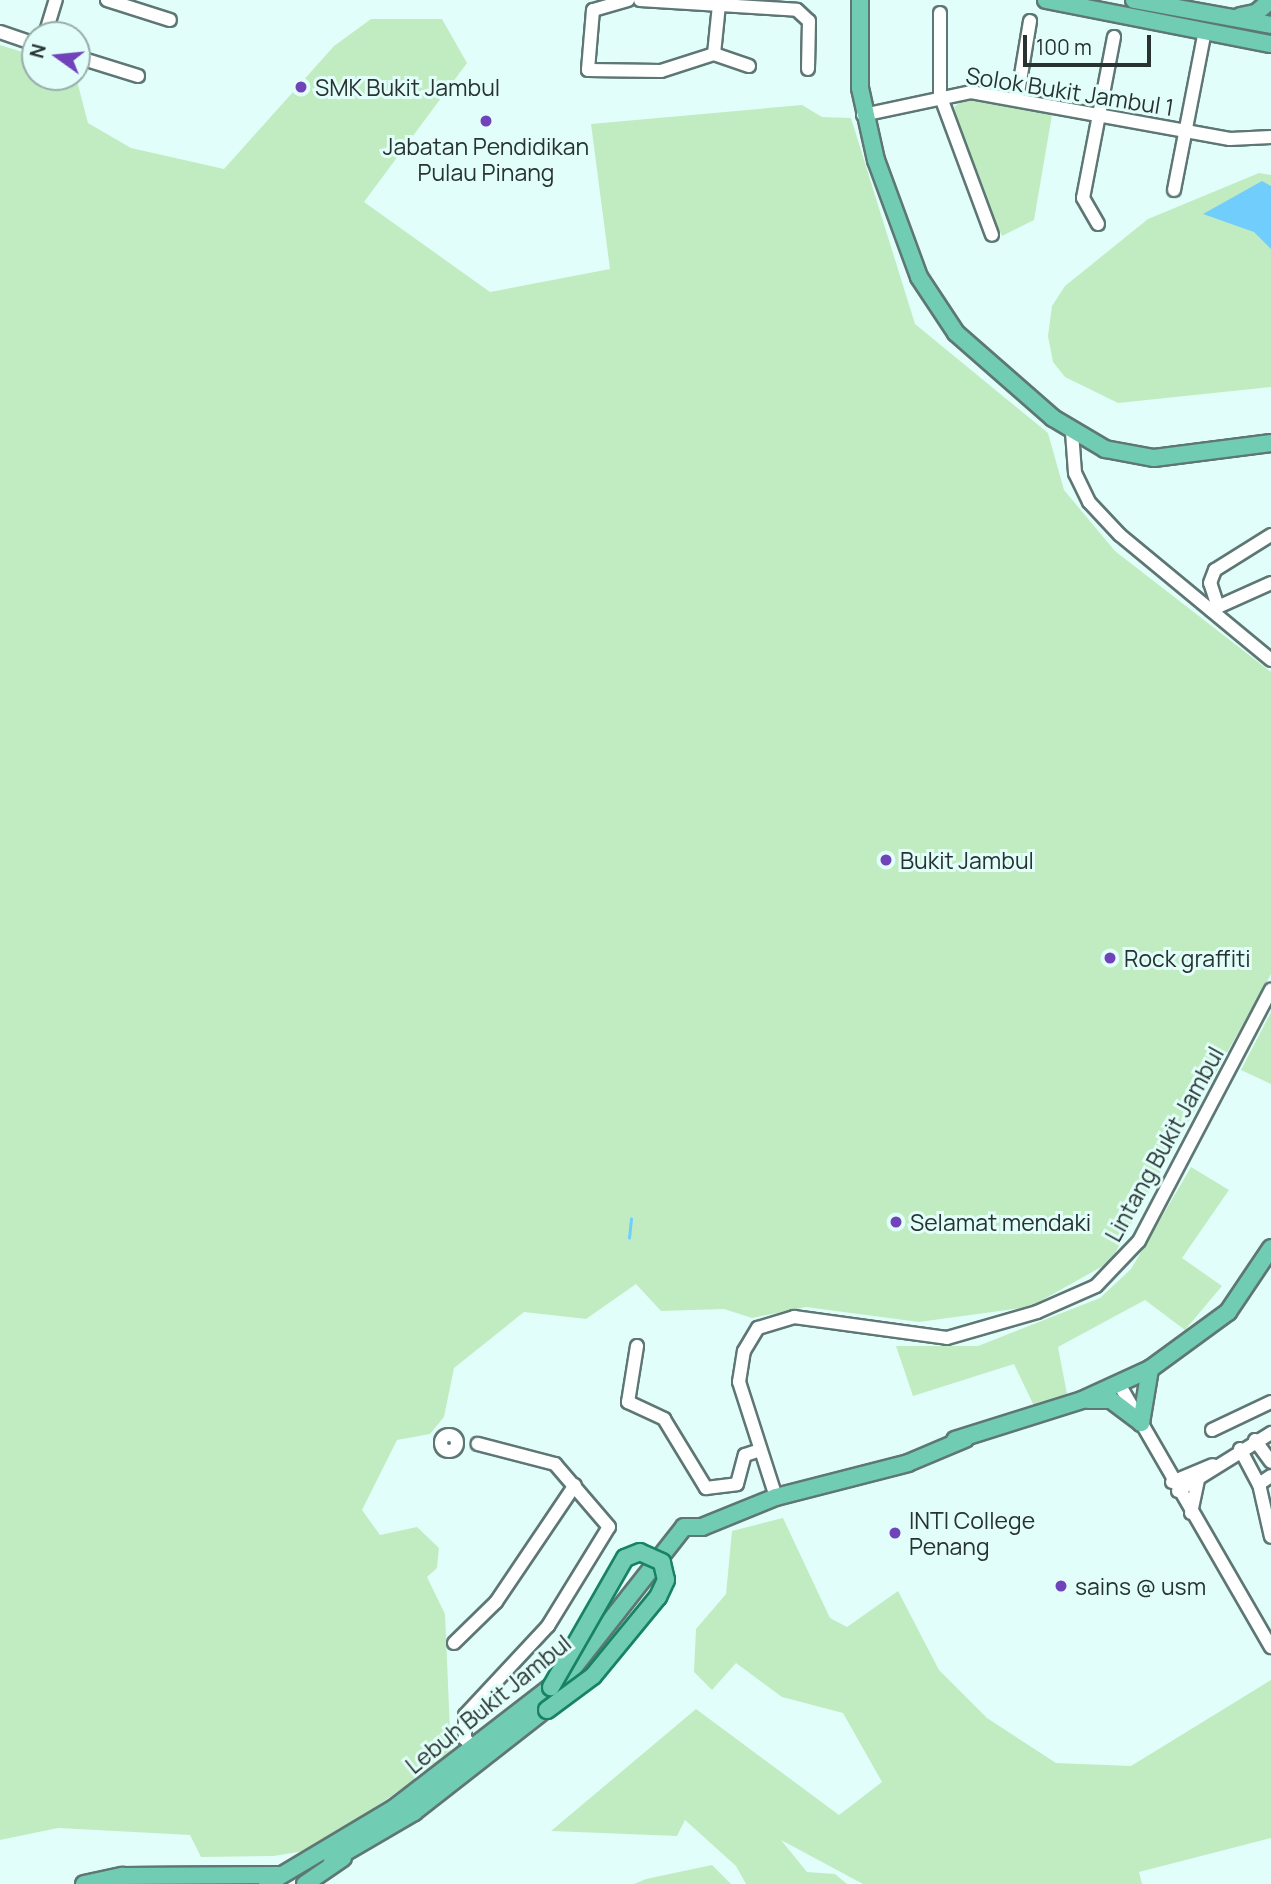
<!DOCTYPE html>
<html>
<head>
<meta charset="utf-8">
<style>
	body { margin:0 }
	#map { position:relative; width:1271px; height:1884px; overflow:hidden; background:#e2fefa; font-family:Manrope,sans-serif }
	div>[style] { position:absolute }
	[style*='--x'] { left:calc(var(--x)*1px); top:calc(var(--y)*1px); width:calc(var(--w)*1px); rotate:calc(var(--a)*1deg) }
	.green>* { inset:0; background:#c1ecc2 }
	.water>* { inset:0; background:#71cdfb }
	.stream>* { height:2.5px; margin:-1.25px; padding:0 1.25px; transform-origin:1.25px; border-radius:1.25px; background:#71cdfb }
	.roads { filter:drop-shadow(2px 0 #5e7774) drop-shadow(-2px 0 #5e7774) drop-shadow(0 2px #5e7774) drop-shadow(0 -2px #5e7774) }
	.minor>* { height:12px; margin:-6px; padding:0 6px; transform-origin:6px; border-radius:6px; background:#fff }
	.minor>.ring { margin:-6px; padding:0; box-sizing:content-box; background:none; border:12px solid #fff; border-radius:50% }
	.major>* { height:16px; margin:-8px; padding:0 8px; transform-origin:8px; border-radius:8px; background:#70cdb3 }
	.bridges { filter:drop-shadow(2px 0 #188265) drop-shadow(-2px 0 #188265) drop-shadow(0 2px #188265) drop-shadow(0 -2px #188265) }
	.major-bridge>* { height:16px; margin:-8px; padding:0 8px; transform-origin:8px; border-radius:8px; background:#70cdb3 }
	.dots>* { width:19px; height:19px; translate:-50% -50%; box-sizing:border-box; border:4px solid #e2fefa; border-radius:50% }
	span { translate:-50% -50%; white-space:nowrap; text-align:center; line-height:1.15; -webkit-text-stroke:6px #e2fefa; paint-order:stroke }
	.poi-label { font-size:23px; color:#283331 }
	.left { translate:0 -50%; text-align:left }
	.street-label { font-size:23px; color:#283331 }
	.north { position:absolute; left:21px; top:21px; width:70px; height:70px; box-sizing:border-box; background:#e2fefa; border:2px solid #98adaa; border-radius:50%; rotate:285deg; font-size:19px; font-weight:700; line-height:28px; text-align:center; color:#283331 }
	.north::after { content:''; display:block; margin:auto; width:24px; height:32px; background:#7143bb; clip-path:polygon(50% 0,100% 100%,50% 72%,0 100%) }
	.scale { position:absolute; left:1023px; top:35px; width:128px; height:32px; box-sizing:border-box; border:4px solid #283331; border-top:0; padding-left:9px; font-size:21px; line-height:24px; white-space:nowrap; color:#283331; -webkit-text-stroke:5px #e2fefa; paint-order:stroke }
</style>
</head>
<body>
<div id="map">
	<div class="green">
		<div style="clip-path:polygon(371px 19px,442px 19px,467px 63px,364px 202px,490px 292px,610px 269px,591px 124px,802px 105px,822px 117px,851px 118px,915px 324px,1048px 433px,1064px 490px,1115px 551px,1271px 672px,1271px 974px,1110px 1262px,1030px 1307px,919px 1322px,806px 1307px,752px 1318px,724px 1309px,661px 1311px,636px 1284px,586px 1319px,524px 1312px,454px 1368px,444px 1417px,430px 1434px,397px 1440px,362px 1510px,380px 1535px,417px 1527px,439px 1548px,437px 1568px,427px 1577px,445px 1614px,451px 1754px,370px 1811px,310px 1850px,274px 1856px,201px 1857px,190px 1835px,58px 1828px,0 1840px,0 45px,35px 56px,35px 77px,76px 77px,88px 123px,131px 148px,224px 169px,334px 46px)"></div>
		<div style="clip-path:polygon(967px 97px,1052px 115px,1034px 220px,1002px 236px,977px 184px,954px 107px)"></div>
		<div style="clip-path:polygon(1259px 173px,1271px 175px,1271px 387px,1118px 403px,1065px 377px,1053px 362px,1048px 336px,1052px 306px,1065px 286px,1148px 219px)"></div>
		<div style="clip-path:polygon(1271px 1012px,1271px 1084px,1241px 1070px)"></div>
		<div style="clip-path:polygon(1191px 1167px,1229px 1190px,1182px 1258px,1222px 1286px,1185px 1330px,1145px 1300px,1058px 1347px,1067px 1394px,1034px 1406px,1014px 1364px,913px 1396px,896px 1346px,978px 1346px,1100px 1298px,1131px 1269px)"></div>
		<div style="clip-path:polygon(783px 1518px,830px 1618px,847px 1627px,898px 1591px,939px 1670px,987px 1718px,1056px 1763px,1131px 1766px,1271px 1680px,1271px 1838px,1139px 1872px,1142px 1884px,863px 1884px,781px 1840px,807px 1872px,835px 1874px,847px 1884px,746px 1884px,736px 1866px,685px 1820px,677px 1836px,551px 1831px,696px 1709px,839px 1815px,882px 1782px,843px 1713px,782px 1697px,736px 1663px,712px 1690px,694px 1672px,696px 1629px,726px 1594px,732px 1531px)"></div>
		<div style="clip-path:polygon(712px 1865px,731px 1884px,634px 1884px,646px 1879px)"></div>
	</div>
	<div class="water">
		<div style="clip-path:polygon(1262px 181px,1271px 186px,1271px 249px,1254px 232px,1203px 214px)"></div>
	</div>
	<div class="stream">
		<div style="--x:629;--y:1238;--w:19;--a:-84"></div>
	</div>
	<div class="roads">
		<div class="minor">
			<div style="--x:107;--y:0;--w:66;--a:17.6"></div>
			<div style="--x:628;--y:0;--w:36;--a:164"></div>
			<div style="--x:593;--y:10;--w:60;--a:94.8"></div>
			<div style="--x:588;--y:70;--w:73;--a:0.8"></div>
			<div style="--x:661;--y:71;--w:56;--a:-17.8"></div>
			<div style="--x:714;--y:54;--w:37;--a:19"></div>
			<div style="--x:640;--y:0;--w:157;--a:3.6"></div>
			<div style="--x:797;--y:10;--w:16;--a:43"></div>
			<div style="--x:809;--y:21;--w:48;--a:91.2"></div>
			<div style="--x:940;--y:13;--w:82;--a:90"></div>
			<div style="--x:940;--y:95;--w:149;--a:69.6"></div>
			<div style="--x:0;--y:32;--w:37;--a:19"></div>
			<div style="--x:45;--y:35;--w:37;--a:-73"></div>
			<div style="--x:714;--y:54;--w:49;--a:-84.2"></div>
			<div style="--x:77;--y:57;--w:64;--a:17.3"></div>
			<div style="--x:1017;--y:99;--w:79;--a:-80.5"></div>
			<div style="--x:863;--y:115;--w:110;--a:-12"></div>
			<div style="--x:971;--y:92;--w:263;--a:10.3"></div>
			<div style="--x:1230;--y:139;--w:41;--a:-2.8"></div>
			<div style="--x:1174;--y:190;--w:163;--a:-79"></div>
			<div style="--x:1098;--y:224;--w:30;--a:-120"></div>
			<div style="--x:1083;--y:198;--w:164;--a:-79.1"></div>
			<div style="--x:1072;--y:432;--w:41;--a:85.8"></div>
			<div style="--x:1075;--y:473;--w:32;--a:64"></div>
			<div style="--x:1089;--y:502;--w:45;--a:46.8"></div>
			<div style="--x:1120;--y:535;--w:196;--a:39.6"></div>
			<div style="--x:1218;--y:607;--w:25;--a:-108"></div>
			<div style="--x:1210;--y:583;--w:14;--a:-69"></div>
			<div style="--x:1215;--y:570;--w:66;--a:-32"></div>
			<div style="--x:1211;--y:610;--w:66;--a:-24.2"></div>
			<div style="--x:637;--y:1346;--w:57;--a:99.1"></div>
			<div style="--x:628;--y:1402;--w:40;--a:25"></div>
			<div style="--x:664;--y:1419;--w:81;--a:58.7"></div>
			<div style="--x:706;--y:1488;--w:31;--a:-7"></div>
			<div style="--x:737;--y:1484;--w:30;--a:-75"></div>
			<div style="--x:745;--y:1455;--w:16;--a:-18"></div>
			<div style="--x:1119;--y:1384;--w:304;--a:60"></div>
			<div style="--x:1212;--y:1430;--w:65;--a:-25.4"></div>
			<div class="ring" style="left:441px;top:1435px;width:4px;height:4px"></div>
			<div style="--x:1255;--y:1440;--w:27;--a:54"></div>
			<div style="--x:1240;--y:1449;--w:40;--a:62"></div>
			<div style="--x:1259;--y:1484;--w:54;--a:77.2"></div>
			<div style="--x:1172;--y:1482;--w:44;--a:-22.5"></div>
			<div style="--x:1259;--y:1484;--w:14;--a:-34"></div>
			<div style="--x:1178;--y:1491;--w:110;--a:-31.9"></div>
			<div style="--x:776;--y:1497;--w:121;--a:-107.8"></div>
			<div style="--x:739;--y:1382;--w:31;--a:-81"></div>
			<div style="--x:744;--y:1351;--w:27;--a:-59"></div>
			<div style="--x:758;--y:1328;--w:38;--a:-17"></div>
			<div style="--x:794;--y:1317;--w:154;--a:7.8"></div>
			<div style="--x:947;--y:1338;--w:94;--a:-16.1"></div>
			<div style="--x:1037;--y:1312;--w:64;--a:-23.8"></div>
			<div style="--x:1096;--y:1286;--w:62;--a:-46.3"></div>
			<div style="--x:1139;--y:1241;--w:284;--a:-62.3"></div>
			<div style="--x:1191;--y:1513;--w:35;--a:-78"></div>
			<div style="--x:454;--y:1643;--w:59;--a:-44.3"></div>
			<div style="--x:496;--y:1602;--w:141;--a:-56"></div>
			<div style="--x:474;--y:1747;--w:12;--a:-138"></div>
			<div style="--x:465;--y:1739;--w:24;--a:-90"></div>
			<div style="--x:465;--y:1715;--w:122;--a:-47"></div>
			<div style="--x:548;--y:1626;--w:116;--a:-58.4"></div>
			<div style="--x:609;--y:1527;--w:83;--a:-130.6"></div>
			<div style="--x:555;--y:1464;--w:80;--a:-165.4"></div>
		</div>
		<div class="major">
			<div style="--x:860;--y:0;--w:88;--a:90"></div>
			<div style="--x:860;--y:88;--w:74;--a:77.5"></div>
			<div style="--x:876;--y:160;--w:125;--a:69.8"></div>
			<div style="--x:919;--y:277;--w:67;--a:56.5"></div>
			<div style="--x:956;--y:333;--w:129;--a:41.2"></div>
			<div style="--x:1053;--y:418;--w:61;--a:30.8"></div>
			<div style="--x:1105;--y:449;--w:50;--a:10.4"></div>
			<div style="--x:1154;--y:458;--w:118;--a:-7.3"></div>
			<div style="--x:1046;--y:0;--w:229;--a:11.1"></div>
			<div style="--x:1134;--y:0;--w:139;--a:10.3"></div>
			<div style="--x:1240;--y:16;--w:16;--a:-11"></div>
			<div style="--x:1256;--y:13;--w:20;--a:-41"></div>
			<div style="--x:1088;--y:1400;--w:23;--a:0"></div>
			<div style="--x:1111;--y:1400;--w:38;--a:37"></div>
			<div style="--x:1141;--y:1423;--w:55;--a:-80.5"></div>
			<div style="--x:955;--y:1440;--w:133;--a:-17.5"></div>
			<div style="--x:1082;--y:1400;--w:75;--a:-24.5"></div>
			<div style="--x:1150;--y:1369;--w:97;--a:-36.2"></div>
			<div style="--x:1228;--y:1312;--w:77;--a:-56.1"></div>
			<div style="--x:332;--y:1860;--w:95;--a:-30.3"></div>
			<div style="--x:414;--y:1812;--w:180;--a:-38"></div>
			<div style="--x:84;--y:1884;--w:40;--a:-12"></div>
			<div style="--x:123;--y:1876;--w:156;--a:-0.4"></div>
			<div style="--x:267;--y:1884;--w:147;--a:-30.8"></div>
			<div style="--x:393;--y:1809;--w:224;--a:-37.7"></div>
			<div style="--x:570;--y:1672;--w:184;--a:-51.8"></div>
			<div style="--x:684;--y:1527;--w:18;--a:0"></div>
			<div style="--x:702;--y:1527;--w:80;--a:-22.1"></div>
			<div style="--x:776;--y:1497;--w:136;--a:-14.4"></div>
			<div style="--x:908;--y:1463;--w:62;--a:-22.8"></div>
			<div style="--x:305;--y:1884;--w:46;--a:-34.4"></div>
		</div>
	</div>
	<div class="bridges">
		<div class="major-bridge">
			<div style="--x:547;--y:1710;--w:57;--a:-36.5"></div>
			<div style="--x:593;--y:1676;--w:102;--a:-50.6"></div>
			<div style="--x:658;--y:1597;--w:19;--a:-65"></div>
			<div style="--x:666;--y:1580;--w:18;--a:-103"></div>
			<div style="--x:662;--y:1562;--w:24;--a:-156"></div>
			<div style="--x:640;--y:1552;--w:16;--a:158"></div>
			<div style="--x:625;--y:1558;--w:149;--a:119.8"></div>
		</div>
	</div>
	<div class="dots">
		<div style="left:301px;top:87px;background:#7143bb"></div>
		<div style="left:486px;top:121px;background:#7143bb"></div>
		<div style="left:886px;top:860px;background:#7143bb"></div>
		<div style="left:1110px;top:958px;background:#7143bb"></div>
		<div style="left:896px;top:1222px;background:#7143bb"></div>
		<div style="left:895px;top:1533px;background:#7143bb"></div>
		<div style="left:1061px;top:1586px;background:#7143bb"></div>
	</div>
	<div class="poi-label">
		<span class="left" style="left:315px;top:87px">SMK Bukit Jambul</span>
		<span style="left:486px;top:159px">Jabatan Pendidikan<br>Pulau Pinang</span>
		<span class="left" style="left:900px;top:860px">Bukit Jambul</span>
		<span class="left" style="left:1124px;top:958px">Rock graffiti</span>
		<span class="left" style="left:910px;top:1222px">Selamat mendaki</span>
		<span class="left" style="left:909px;top:1533px">INTI College<br>Penang</span>
		<span class="left" style="left:1075px;top:1586px">sains @ usm</span>
	</div>
	<div class="street-label">
		<span style="left:1070px;top:91px;rotate:9deg">Solok Bukit Jambul 1</span>
		<span style="left:1164px;top:1144px;rotate:-61deg">Lintang Bukit Jambul</span>
		<span style="left:488px;top:1704px;rotate:-39deg">Lebuh Bukit Jambul</span>
	</div>
	<div class="north">N</div>
	<div class="scale">100 m</div>
</div>
</body>
</html>
